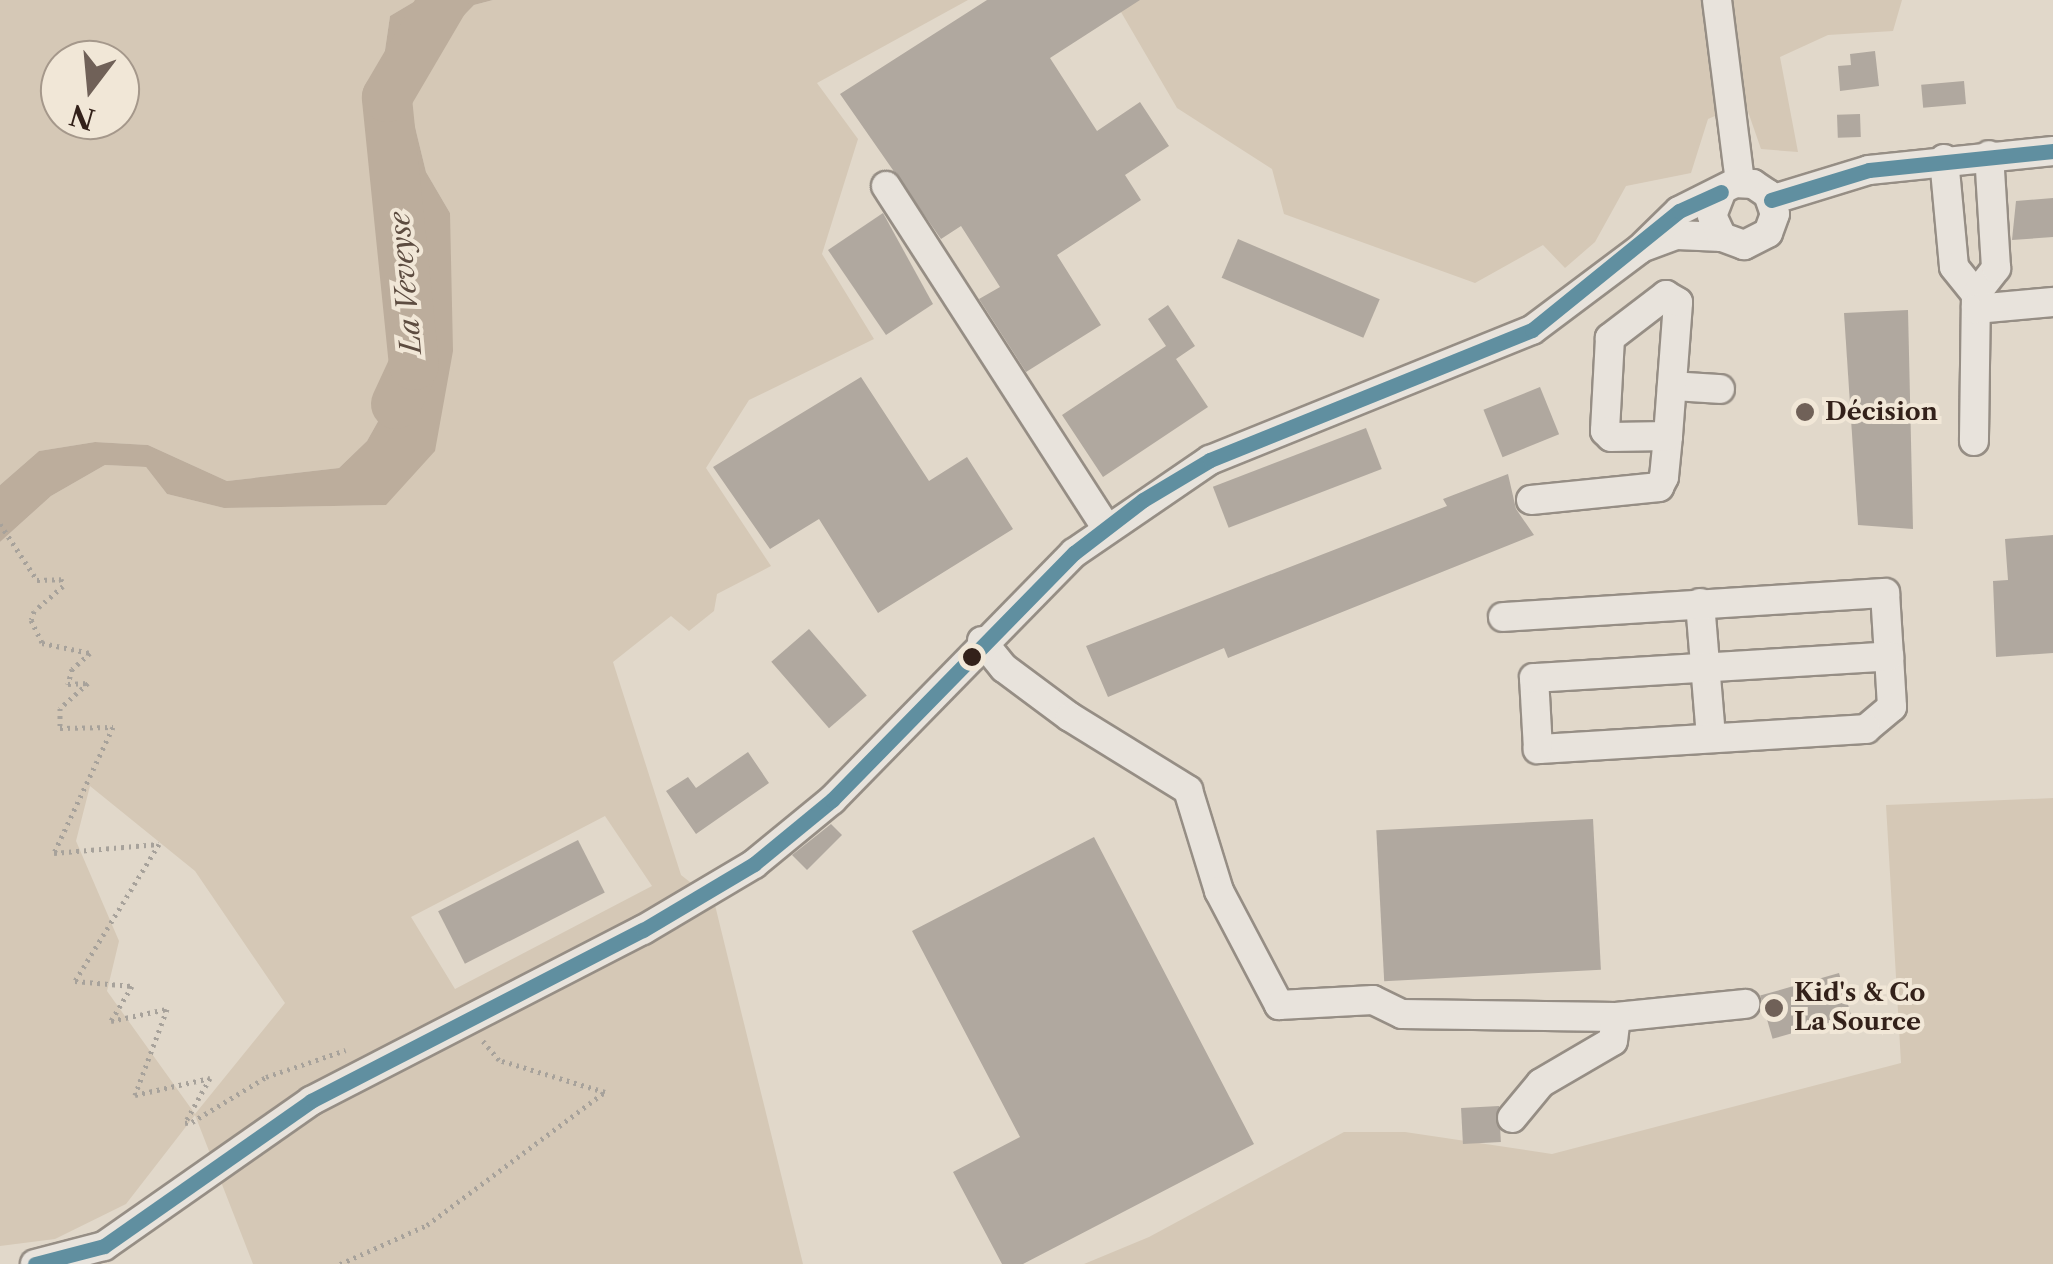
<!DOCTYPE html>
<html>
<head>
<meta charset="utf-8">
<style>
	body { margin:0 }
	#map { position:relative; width:2053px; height:1264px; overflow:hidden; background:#e1d8ca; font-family:"Libre Caslon Text",serif }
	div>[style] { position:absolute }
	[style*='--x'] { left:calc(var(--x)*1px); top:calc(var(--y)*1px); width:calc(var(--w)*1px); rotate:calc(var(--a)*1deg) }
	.green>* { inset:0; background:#d5c8b6 }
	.water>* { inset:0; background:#bcad9c }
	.river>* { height:50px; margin:-25px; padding:0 25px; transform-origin:25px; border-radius:25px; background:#bcad9c }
	.building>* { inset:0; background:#b0a89f; transform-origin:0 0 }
	.path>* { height:5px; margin-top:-2.5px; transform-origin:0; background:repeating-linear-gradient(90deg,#a7a29b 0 2.5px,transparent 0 7.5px) }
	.roads { filter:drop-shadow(2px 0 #968e85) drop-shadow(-2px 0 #968e85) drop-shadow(0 2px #968e85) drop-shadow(0 -2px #968e85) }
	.minor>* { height:28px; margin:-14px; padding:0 14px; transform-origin:14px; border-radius:14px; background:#e8e3dc }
	.bus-1>* { height:15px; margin:-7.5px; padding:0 7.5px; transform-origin:7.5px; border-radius:7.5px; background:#608fa0 }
	.dots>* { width:28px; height:28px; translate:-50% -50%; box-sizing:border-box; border:5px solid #f1e7d7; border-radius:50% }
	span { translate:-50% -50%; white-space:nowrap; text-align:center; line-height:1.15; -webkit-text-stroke:8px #f1e7d7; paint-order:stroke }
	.poi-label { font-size:25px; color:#33211a; font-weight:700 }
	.left { translate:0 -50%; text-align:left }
	.water-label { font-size:28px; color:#5d4c40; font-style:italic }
	.north { position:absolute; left:40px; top:40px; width:100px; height:100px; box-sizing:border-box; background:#f1e7d7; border:2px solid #a5988b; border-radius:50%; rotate:196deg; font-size:28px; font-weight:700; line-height:40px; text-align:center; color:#33211a }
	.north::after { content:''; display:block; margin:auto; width:35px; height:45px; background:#706158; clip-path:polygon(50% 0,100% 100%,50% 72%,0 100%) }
</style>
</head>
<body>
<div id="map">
	<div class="green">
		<div style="clip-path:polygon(evenodd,0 0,417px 0,390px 16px,384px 57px,394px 168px,413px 255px,416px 325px,390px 400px,367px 441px,339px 468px,227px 481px,148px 445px,95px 442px,39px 451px,0 485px,0 0,60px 60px,120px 60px,120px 120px,60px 120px,60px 60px)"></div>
		<div style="clip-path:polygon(evenodd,493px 0,968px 0,817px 83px,858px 139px,822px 254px,874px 339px,749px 400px,706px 468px,771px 566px,717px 594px,714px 611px,689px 631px,671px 616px,613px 662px,681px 875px,714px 901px,803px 1264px,253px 1264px,195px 1115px,126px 1204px,55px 1239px,0 1246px,0 542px,51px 496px,105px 465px,146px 467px,167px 494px,224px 508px,386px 505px,450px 213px,426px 172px,407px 94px,441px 39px,474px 5px,493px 0,90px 786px,195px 871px,285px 1003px,195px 1114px,107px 991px,119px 941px,76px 841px,90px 786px,493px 0,605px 816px,652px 886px,455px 989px,411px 917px,605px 816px)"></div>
		<div style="clip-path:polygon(1114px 0,1902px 0,1893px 31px,1828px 35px,1780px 57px,1798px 152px,1761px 149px,1745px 103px,1708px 119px,1691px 173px,1626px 186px,1595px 242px,1565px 268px,1543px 245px,1475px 283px,1284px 214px,1272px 169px,1177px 108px)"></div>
		<div style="clip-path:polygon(2053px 798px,2053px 1264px,1084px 1264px,1149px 1237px,1344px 1132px,1405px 1132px,1552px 1154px,1901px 1063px,1886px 805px)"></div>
	</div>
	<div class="water">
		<div style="clip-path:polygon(417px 0,493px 0,474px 5px,441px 39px,407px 94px,426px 172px,450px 213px,453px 351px,435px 451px,386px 505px,224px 508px,167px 494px,146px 467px,105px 465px,51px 496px,0 542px,0 485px,39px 451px,95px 442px,148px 445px,227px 481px,339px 468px,367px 441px,390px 400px,416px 325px,413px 255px,394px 168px,384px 57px,390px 16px)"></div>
	</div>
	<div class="river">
		<div style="--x:396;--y:404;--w:43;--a:-65.2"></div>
		<div style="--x:414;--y:365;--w:269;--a:-95.8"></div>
		<div style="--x:387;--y:97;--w:113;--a:-59.6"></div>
	</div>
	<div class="building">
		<div style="clip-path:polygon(987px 0,1140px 0,1050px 58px,1097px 131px,1140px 102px,1169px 146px,1125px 175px,1141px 200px,1057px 255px,1101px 325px,1026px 372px,979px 299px,1000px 287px,961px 226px,941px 239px,840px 94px)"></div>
		<div style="clip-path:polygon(1875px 51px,1879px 86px,1840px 91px,1838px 66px,1851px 65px,1850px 54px)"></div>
		<div style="left:1964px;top:81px;width:23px;height:43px;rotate:85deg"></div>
		<div style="left:1860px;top:114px;width:23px;height:23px;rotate:88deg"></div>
		<div style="clip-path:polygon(2053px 198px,2053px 237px,2012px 240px,2016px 201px)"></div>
		<div style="clip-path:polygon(883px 213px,933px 304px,886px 335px,828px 250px)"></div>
		<div style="left:1238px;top:239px;width:154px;height:42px;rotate:23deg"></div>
		<div style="clip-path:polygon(1168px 305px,1195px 346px,1176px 359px,1208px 407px,1103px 477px,1062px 415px,1166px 346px,1148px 319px)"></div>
		<div style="clip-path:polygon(1908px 310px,1913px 529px,1858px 525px,1844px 313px)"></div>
		<div style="clip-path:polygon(861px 377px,929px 481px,967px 457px,1013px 529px,878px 613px,819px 519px,770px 549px,713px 467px)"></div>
		<div style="left:1540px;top:387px;width:51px;height:61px;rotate:68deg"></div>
		<div style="left:1366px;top:428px;width:44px;height:164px;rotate:69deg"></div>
		<div style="clip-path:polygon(1508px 474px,1516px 509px,1534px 535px,1228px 658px,1224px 648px,1108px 697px,1086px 646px,1447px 506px,1443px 499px)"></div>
		<div style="clip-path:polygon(2053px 535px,2053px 653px,1996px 657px,1993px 581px,2008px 580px,2005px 539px)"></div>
		<div style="left:809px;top:629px;width:88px;height:50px;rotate:49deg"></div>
		<div style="clip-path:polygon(748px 752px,769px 783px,696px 834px,666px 791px,688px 777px,696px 788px)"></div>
		<div style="left:1593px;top:819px;width:151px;height:217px;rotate:87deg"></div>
		<div style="clip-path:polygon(831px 824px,842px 835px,807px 870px,792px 855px)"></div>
		<div style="clip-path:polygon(1094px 837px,1254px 1144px,1023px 1264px,1002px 1264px,953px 1172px,1020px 1137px,912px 931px)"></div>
		<div style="left:578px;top:840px;width:59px;height:157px;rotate:63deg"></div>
		<div style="left:1839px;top:973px;width:45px;height:82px;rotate:74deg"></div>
		<div style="left:1499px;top:1106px;width:36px;height:38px;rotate:87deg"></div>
	</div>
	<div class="path">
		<div style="--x:0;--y:524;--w:67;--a:56.5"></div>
		<div style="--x:37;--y:580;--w:24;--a:-2"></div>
		<div style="--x:61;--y:579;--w:7;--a:74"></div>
		<div style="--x:63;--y:586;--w:38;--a:139"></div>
		<div style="--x:34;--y:611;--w:9;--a:108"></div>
		<div style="--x:31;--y:620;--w:25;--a:64"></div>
		<div style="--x:42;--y:643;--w:49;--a:11.8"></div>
		<div style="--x:90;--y:653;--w:24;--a:138"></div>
		<div style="--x:72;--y:669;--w:16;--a:105"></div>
		<div style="--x:68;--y:684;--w:20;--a:-3"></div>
		<div style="--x:88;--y:683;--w:38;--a:138"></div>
		<div style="--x:60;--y:708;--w:20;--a:90"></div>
		<div style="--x:60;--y:728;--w:53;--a:-1.1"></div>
		<div style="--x:113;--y:727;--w:139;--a:115.1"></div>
		<div style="--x:54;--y:853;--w:105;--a:-4.9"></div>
		<div style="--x:159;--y:844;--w:161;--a:121.5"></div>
		<div style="--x:75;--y:981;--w:57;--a:5"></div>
		<div style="--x:132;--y:986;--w:41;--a:121"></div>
		<div style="--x:111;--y:1021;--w:57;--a:-12.1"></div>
		<div style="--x:167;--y:1009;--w:92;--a:110.4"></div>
		<div style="--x:135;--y:1095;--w:77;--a:-12.8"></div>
		<div style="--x:210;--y:1078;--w:51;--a:119.1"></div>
		<div style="--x:185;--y:1123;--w:7;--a:-8"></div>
		<div style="--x:192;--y:1122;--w:87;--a:-31.3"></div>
		<div style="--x:266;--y:1077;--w:84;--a:-18.6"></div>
		<div style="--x:340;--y:1264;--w:95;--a:-24.1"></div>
		<div style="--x:427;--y:1225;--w:222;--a:-36.8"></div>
		<div style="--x:605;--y:1092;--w:111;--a:-163.2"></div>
		<div style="--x:499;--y:1060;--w:26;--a:-130"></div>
	</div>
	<div class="roads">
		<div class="minor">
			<div style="--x:1717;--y:0;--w:184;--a:82.8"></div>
			<div style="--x:1944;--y:159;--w:108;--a:84.7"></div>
			<div style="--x:1954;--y:267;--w:35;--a:51"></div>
			<div style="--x:1976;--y:294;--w:147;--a:90.8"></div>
			<div style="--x:886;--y:186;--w:407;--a:57.2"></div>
			<div style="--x:1771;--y:200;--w:102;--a:-17"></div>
			<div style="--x:1869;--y:170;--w:185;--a:-5.9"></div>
			<div style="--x:1646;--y:246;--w:33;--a:-20"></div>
			<div style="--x:1677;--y:235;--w:45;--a:2.5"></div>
			<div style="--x:1976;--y:294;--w:33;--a:-52"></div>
			<div style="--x:1996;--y:268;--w:113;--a:-93.5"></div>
			<div style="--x:1976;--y:309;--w:77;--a:-5.2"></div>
			<div style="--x:1672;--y:386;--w:48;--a:3.6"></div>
			<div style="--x:1531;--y:500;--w:129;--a:-5.8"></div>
			<div style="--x:1659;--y:487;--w:11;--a:-63"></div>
			<div style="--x:1664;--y:477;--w:41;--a:-84.4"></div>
			<div style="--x:1668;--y:436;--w:134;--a:-85.7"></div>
			<div style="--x:1678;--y:302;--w:14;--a:-150"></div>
			<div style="--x:1666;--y:295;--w:71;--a:142.5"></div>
			<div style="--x:1610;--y:338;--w:93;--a:93.1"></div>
			<div style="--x:1605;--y:431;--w:8;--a:45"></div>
			<div style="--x:1611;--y:437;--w:57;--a:-1"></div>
			<div style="--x:1700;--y:603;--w:135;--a:85.3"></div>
			<div style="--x:1503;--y:617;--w:383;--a:-3.6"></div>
			<div style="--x:1885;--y:593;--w:63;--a:86.4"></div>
			<div style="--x:982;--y:641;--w:35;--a:51"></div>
			<div style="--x:1004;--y:668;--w:82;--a:36.6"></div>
			<div style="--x:1070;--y:717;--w:139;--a:31.7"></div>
			<div style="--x:1188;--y:790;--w:106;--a:72.9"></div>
			<div style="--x:1219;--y:891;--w:129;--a:62.2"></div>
			<div style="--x:1279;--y:1005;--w:94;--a:-3"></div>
			<div style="--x:1373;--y:1000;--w:32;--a:26"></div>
			<div style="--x:1402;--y:1014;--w:214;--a:0.8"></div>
			<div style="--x:1616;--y:1017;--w:130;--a:-5.8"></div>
			<div style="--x:1889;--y:656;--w:51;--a:86.6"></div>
			<div style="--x:1892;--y:707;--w:34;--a:140"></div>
			<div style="--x:1866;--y:729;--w:329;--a:176.5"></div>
			<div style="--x:1538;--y:749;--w:71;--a:-93.2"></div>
			<div style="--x:1534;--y:678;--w:356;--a:-3.5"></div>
			<div style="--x:1512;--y:1118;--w:45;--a:-50.4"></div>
			<div style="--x:1541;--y:1083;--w:83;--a:-30.3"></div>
			<div style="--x:1613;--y:1041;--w:24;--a:-83"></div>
			<div style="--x:35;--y:1264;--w:71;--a:-14.6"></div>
			<div style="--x:104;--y:1246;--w:253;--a:-35"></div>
			<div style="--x:311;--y:1101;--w:373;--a:-27.3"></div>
			<div style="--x:643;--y:930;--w:129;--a:-30.7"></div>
			<div style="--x:754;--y:864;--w:101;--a:-39.4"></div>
			<div style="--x:832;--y:800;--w:346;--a:-45.6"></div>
			<div style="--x:1074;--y:553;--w:165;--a:-34.4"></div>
			<div style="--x:1210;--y:460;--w:347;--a:-22"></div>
			<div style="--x:1532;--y:330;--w:135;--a:-36.9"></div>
			<div style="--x:1640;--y:249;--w:54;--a:-44.3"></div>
			<div style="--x:1679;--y:211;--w:63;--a:-26.6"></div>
			<div style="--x:1735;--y:183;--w:18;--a:3"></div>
			<div style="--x:1753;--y:184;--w:18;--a:34"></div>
			<div style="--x:1768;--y:194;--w:21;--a:71"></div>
			<div style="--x:1775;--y:214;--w:20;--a:110"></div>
			<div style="--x:1768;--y:233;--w:27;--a:153"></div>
			<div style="--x:1744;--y:245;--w:23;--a:-160"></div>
			<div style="--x:1722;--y:237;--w:23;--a:-115"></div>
			<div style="--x:1712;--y:216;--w:26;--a:-69"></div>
		</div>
	</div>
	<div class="bus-1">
		<div style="--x:1771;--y:200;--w:102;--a:-17"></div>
		<div style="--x:1869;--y:170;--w:185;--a:-5.9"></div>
		<div style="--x:35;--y:1264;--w:71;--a:-14.6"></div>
		<div style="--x:104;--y:1246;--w:253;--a:-35"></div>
		<div style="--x:311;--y:1101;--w:373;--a:-27.3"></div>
		<div style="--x:643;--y:930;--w:129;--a:-30.7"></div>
		<div style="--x:754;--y:864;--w:101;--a:-39.4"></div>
		<div style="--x:832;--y:800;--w:346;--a:-45.6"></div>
		<div style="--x:1074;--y:553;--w:87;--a:-37.5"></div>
		<div style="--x:1143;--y:500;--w:78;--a:-30.8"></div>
		<div style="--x:1210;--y:460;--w:347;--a:-22"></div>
		<div style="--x:1532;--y:330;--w:189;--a:-39"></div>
		<div style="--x:1679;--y:211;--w:46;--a:-24.3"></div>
	</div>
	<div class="dots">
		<div style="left:1805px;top:412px;background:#706158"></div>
		<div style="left:972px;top:657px;background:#33211a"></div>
		<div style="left:1774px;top:1008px;background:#706158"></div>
	</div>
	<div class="poi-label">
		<span class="left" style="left:1825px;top:412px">Décision</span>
		<span class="left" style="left:1794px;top:1008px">Kid's &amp; Co<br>La Source</span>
	</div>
	<div class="water-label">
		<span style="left:405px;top:283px;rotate:-95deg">La Veveyse</span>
	</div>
	<div class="north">N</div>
</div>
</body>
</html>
